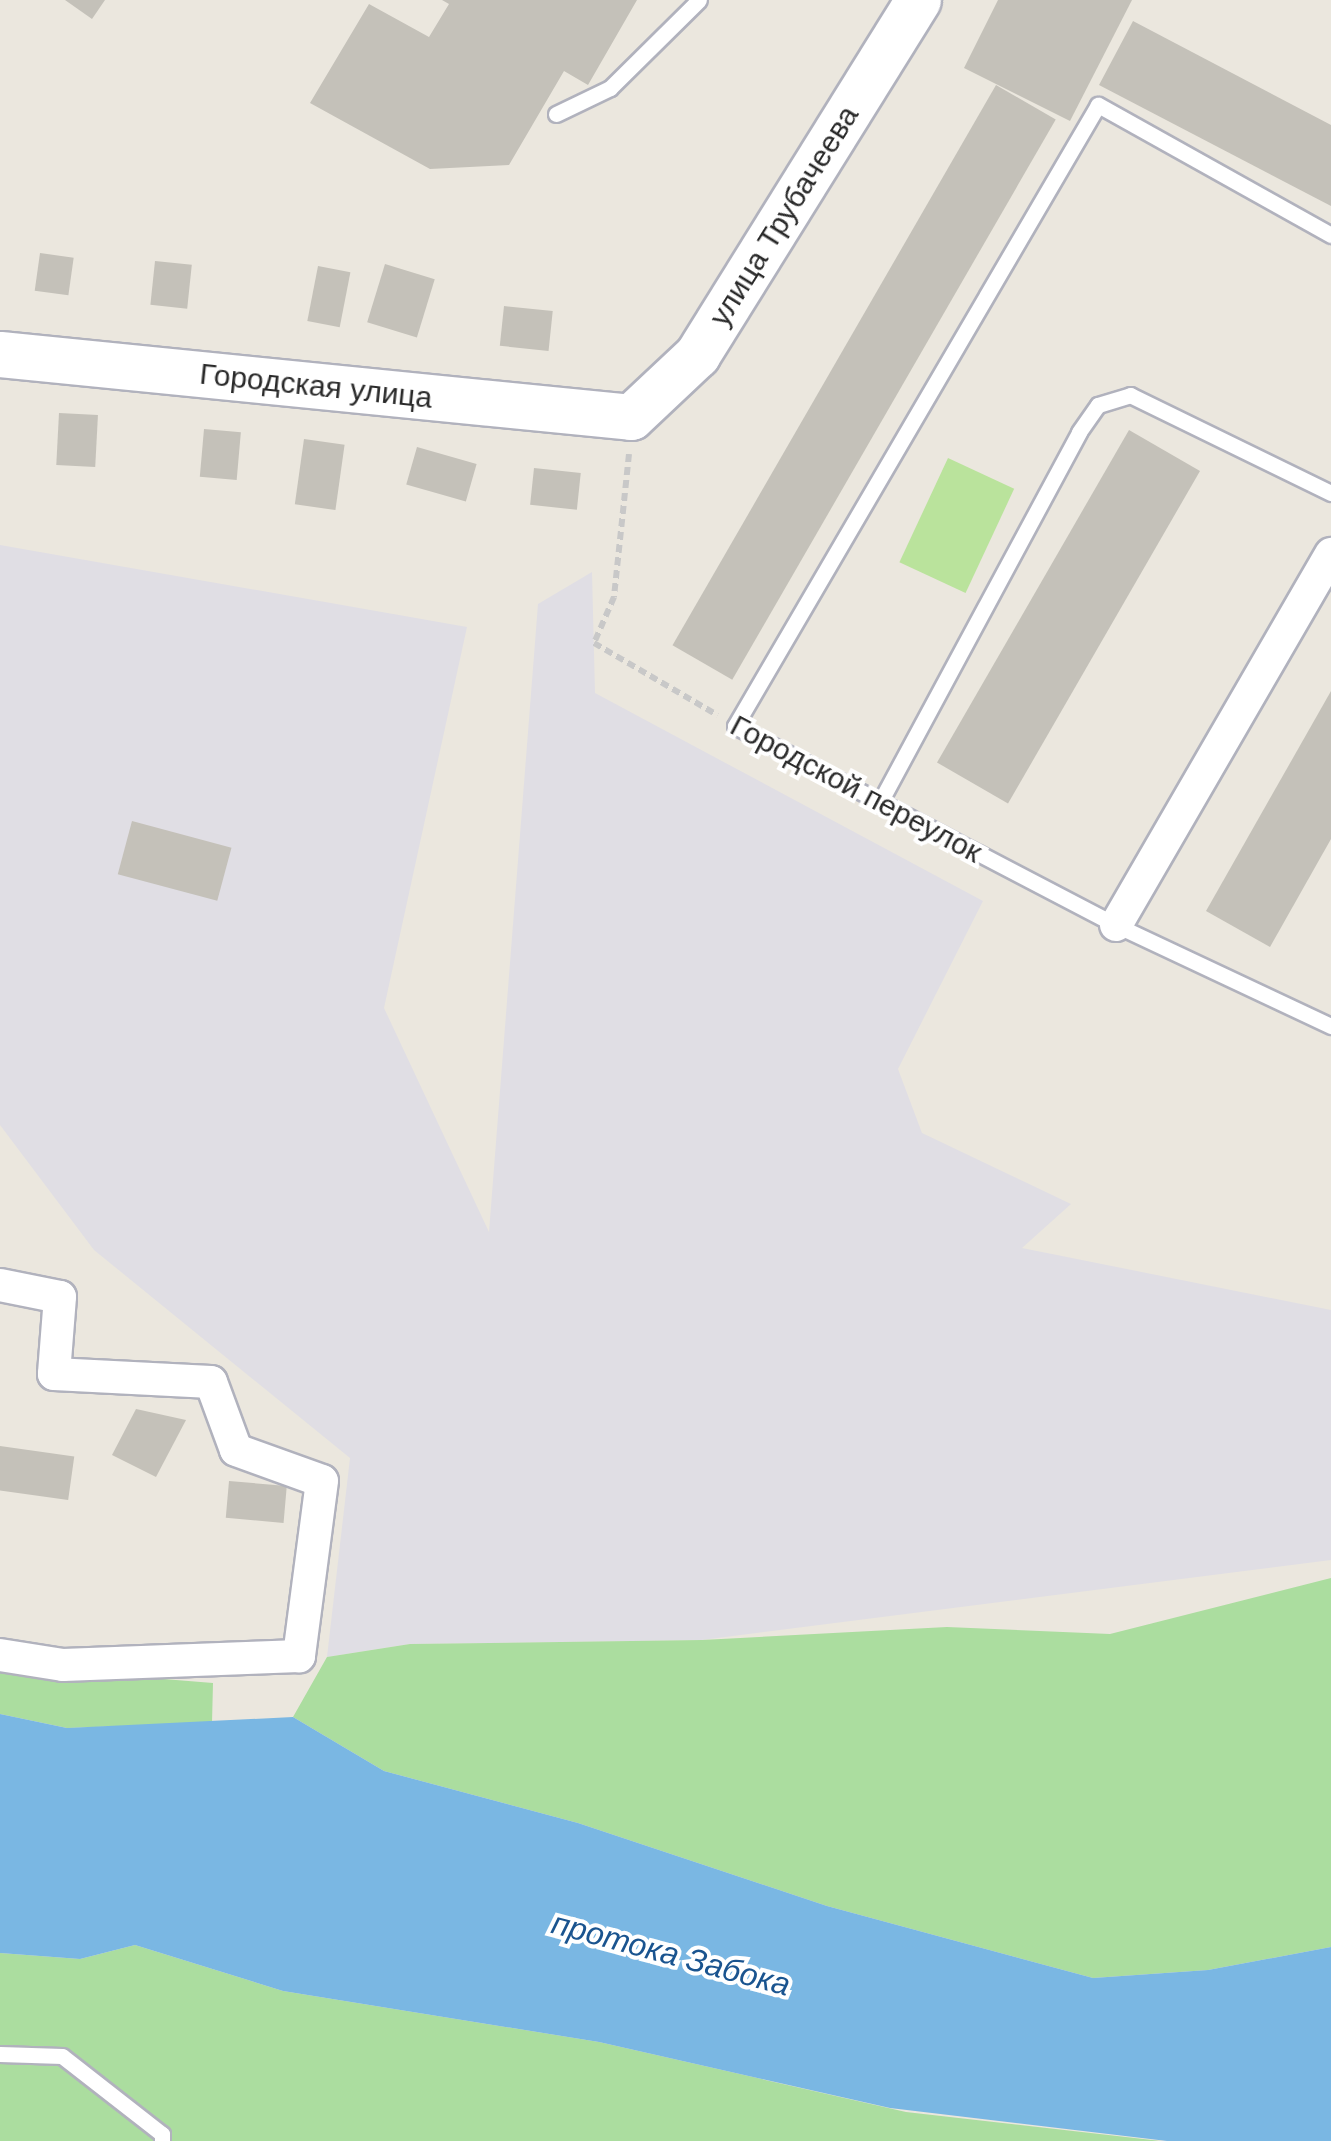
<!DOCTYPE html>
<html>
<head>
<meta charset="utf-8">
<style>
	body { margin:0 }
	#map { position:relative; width:1331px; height:2141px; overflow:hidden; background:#ebe7de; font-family:Helvetica,sans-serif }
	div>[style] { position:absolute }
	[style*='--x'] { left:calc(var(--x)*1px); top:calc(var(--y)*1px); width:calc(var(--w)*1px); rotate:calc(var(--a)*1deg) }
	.industrial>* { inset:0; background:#e0dee4 }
	.green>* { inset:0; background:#abdd9f }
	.pitch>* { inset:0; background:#bae39c; transform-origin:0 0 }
	.water>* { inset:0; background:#7ab7e3 }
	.building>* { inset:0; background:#c4c1b9; transform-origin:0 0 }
	.path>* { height:6px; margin-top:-3px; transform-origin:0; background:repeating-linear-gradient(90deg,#c8c8c8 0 8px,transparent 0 13px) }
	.roads { filter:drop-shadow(2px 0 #b1b2bd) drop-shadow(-2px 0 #b1b2bd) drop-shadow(0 2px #b1b2bd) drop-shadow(0 -2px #b1b2bd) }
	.lane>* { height:15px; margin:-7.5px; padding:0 7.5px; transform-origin:7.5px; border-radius:7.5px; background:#fff }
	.street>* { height:32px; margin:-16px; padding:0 16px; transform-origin:16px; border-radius:16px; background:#fff }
	.secondary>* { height:45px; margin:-22.5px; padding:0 22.5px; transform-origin:22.5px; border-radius:22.5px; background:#fff }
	span { translate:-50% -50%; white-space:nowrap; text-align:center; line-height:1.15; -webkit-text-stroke:8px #fff; paint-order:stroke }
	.street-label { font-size:30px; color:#2a2a2a }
	.water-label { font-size:32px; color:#1a548f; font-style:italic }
</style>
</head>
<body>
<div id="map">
	<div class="industrial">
		<div style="clip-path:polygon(0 545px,467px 627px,384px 1008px,489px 1232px,538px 604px,592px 572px,595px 693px,983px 901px,898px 1069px,922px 1133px,1071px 1204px,1022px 1248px,1331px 1310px,1331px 1560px,702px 1640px,410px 1644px,327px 1657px,350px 1458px,94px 1250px,0 1125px)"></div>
	</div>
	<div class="green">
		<div style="clip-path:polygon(1331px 1578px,1331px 1947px,1208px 1970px,1093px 1978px,827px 1906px,578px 1823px,384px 1771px,293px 1717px,327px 1657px,410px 1644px,702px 1640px,947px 1627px,1110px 1634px)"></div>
		<div style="clip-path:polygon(0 1643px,114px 1675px,213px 1683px,212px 1723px,67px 1728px,0 1714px)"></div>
		<div style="clip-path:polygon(135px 1945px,283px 1991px,599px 2042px,906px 2112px,1161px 2141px,0 2141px,0 1953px,80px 1959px)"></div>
	</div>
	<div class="pitch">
		<div style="left:948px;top:458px;width:73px;height:115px;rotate:25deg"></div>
	</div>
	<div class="water">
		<div style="clip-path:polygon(0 1714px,67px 1728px,293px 1717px,384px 1771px,578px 1823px,827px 1906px,1093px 1978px,1208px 1970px,1331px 1947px,1331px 2141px,1167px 2141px,890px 2108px,599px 2042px,283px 1991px,135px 1945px,80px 1959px,0 1953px)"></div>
	</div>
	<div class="building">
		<div style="clip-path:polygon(65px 0,105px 0,92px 19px)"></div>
		<div style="clip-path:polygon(442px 0,637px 0,588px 85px,564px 71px,509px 165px,430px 169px,310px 103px,369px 4px,429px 37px,449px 4px)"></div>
		<div style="clip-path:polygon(998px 0,1132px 0,1070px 121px,964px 68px)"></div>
		<div style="clip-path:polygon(1133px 21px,1331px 125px,1331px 206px,1099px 85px)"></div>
		<div style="left:996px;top:85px;width:69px;height:647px;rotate:30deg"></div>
		<div style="left:40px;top:253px;width:34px;height:38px;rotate:8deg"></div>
		<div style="left:155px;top:261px;width:37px;height:44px;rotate:6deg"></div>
		<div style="left:385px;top:264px;width:52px;height:61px;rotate:17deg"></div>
		<div style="left:318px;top:266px;width:33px;height:56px;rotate:11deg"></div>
		<div style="left:504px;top:306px;width:49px;height:40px;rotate:6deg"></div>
		<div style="left:59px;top:413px;width:39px;height:52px;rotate:3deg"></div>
		<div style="left:204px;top:429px;width:37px;height:48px;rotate:5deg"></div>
		<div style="left:1129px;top:430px;width:82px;height:384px;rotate:30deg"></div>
		<div style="left:304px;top:439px;width:41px;height:66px;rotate:8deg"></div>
		<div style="left:417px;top:447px;width:62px;height:39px;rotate:16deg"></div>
		<div style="left:534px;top:468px;width:47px;height:37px;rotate:6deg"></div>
		<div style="clip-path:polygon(1331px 691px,1331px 839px,1270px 947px,1206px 911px)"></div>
		<div style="left:132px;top:821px;width:103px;height:55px;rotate:15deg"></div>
		<div style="clip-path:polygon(136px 1409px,186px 1420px,156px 1477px,112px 1455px)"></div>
		<div style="left:0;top:1446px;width:75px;height:44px;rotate:8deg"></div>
		<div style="left:229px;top:1481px;width:58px;height:37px;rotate:5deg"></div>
	</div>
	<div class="path">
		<div style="--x:629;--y:454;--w:144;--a:96"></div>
		<div style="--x:614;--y:597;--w:50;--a:113.5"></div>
		<div style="--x:594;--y:643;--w:143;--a:30.3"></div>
	</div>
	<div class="roads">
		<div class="lane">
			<div style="--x:556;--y:114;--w:60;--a:-25.7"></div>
			<div style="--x:610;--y:88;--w:125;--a:-44.7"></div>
			<div style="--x:1331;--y:235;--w:267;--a:-150.8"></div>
			<div style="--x:1098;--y:105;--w:719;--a:120.31"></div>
			<div style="--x:735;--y:726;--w:430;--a:27.6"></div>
			<div style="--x:1116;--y:925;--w:238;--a:25.2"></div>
			<div style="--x:879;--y:804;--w:422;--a:-61.7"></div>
			<div style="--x:1079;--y:432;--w:33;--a:-55"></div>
			<div style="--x:1098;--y:405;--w:34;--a:-17"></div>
			<div style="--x:1130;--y:395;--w:224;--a:26"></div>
			<div style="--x:0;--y:2054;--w:62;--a:1.8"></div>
			<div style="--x:62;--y:2056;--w:127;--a:38"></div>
			<div style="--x:162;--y:2134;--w:7;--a:90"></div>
		</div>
		<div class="street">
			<div style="--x:1116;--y:925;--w:429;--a:-59.9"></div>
			<div style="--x:0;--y:1285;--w:61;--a:11.3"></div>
			<div style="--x:60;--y:1297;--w:77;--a:94.5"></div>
			<div style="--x:54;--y:1374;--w:157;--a:2.9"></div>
			<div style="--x:211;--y:1382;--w:72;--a:69.8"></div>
			<div style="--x:236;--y:1450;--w:91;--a:19.8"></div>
			<div style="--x:322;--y:1481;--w:177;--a:97.5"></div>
			<div style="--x:299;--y:1656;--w:236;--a:177.8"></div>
			<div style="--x:63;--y:1665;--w:64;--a:-171"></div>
		</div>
		<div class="secondary">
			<div style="--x:0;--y:354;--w:634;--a:5.7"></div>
			<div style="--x:631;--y:417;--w:91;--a:-43.2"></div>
			<div style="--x:697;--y:355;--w:418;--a:-58.1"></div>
		</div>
	</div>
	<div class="street-label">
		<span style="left:784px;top:216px;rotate:-58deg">улица Трубачеева</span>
		<span style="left:316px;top:386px;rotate:6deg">Городская улица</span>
		<span style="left:856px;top:789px;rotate:28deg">Городской переулок</span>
	</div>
	<div class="water-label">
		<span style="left:671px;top:1954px;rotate:15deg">протока Забока</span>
	</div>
</div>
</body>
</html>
